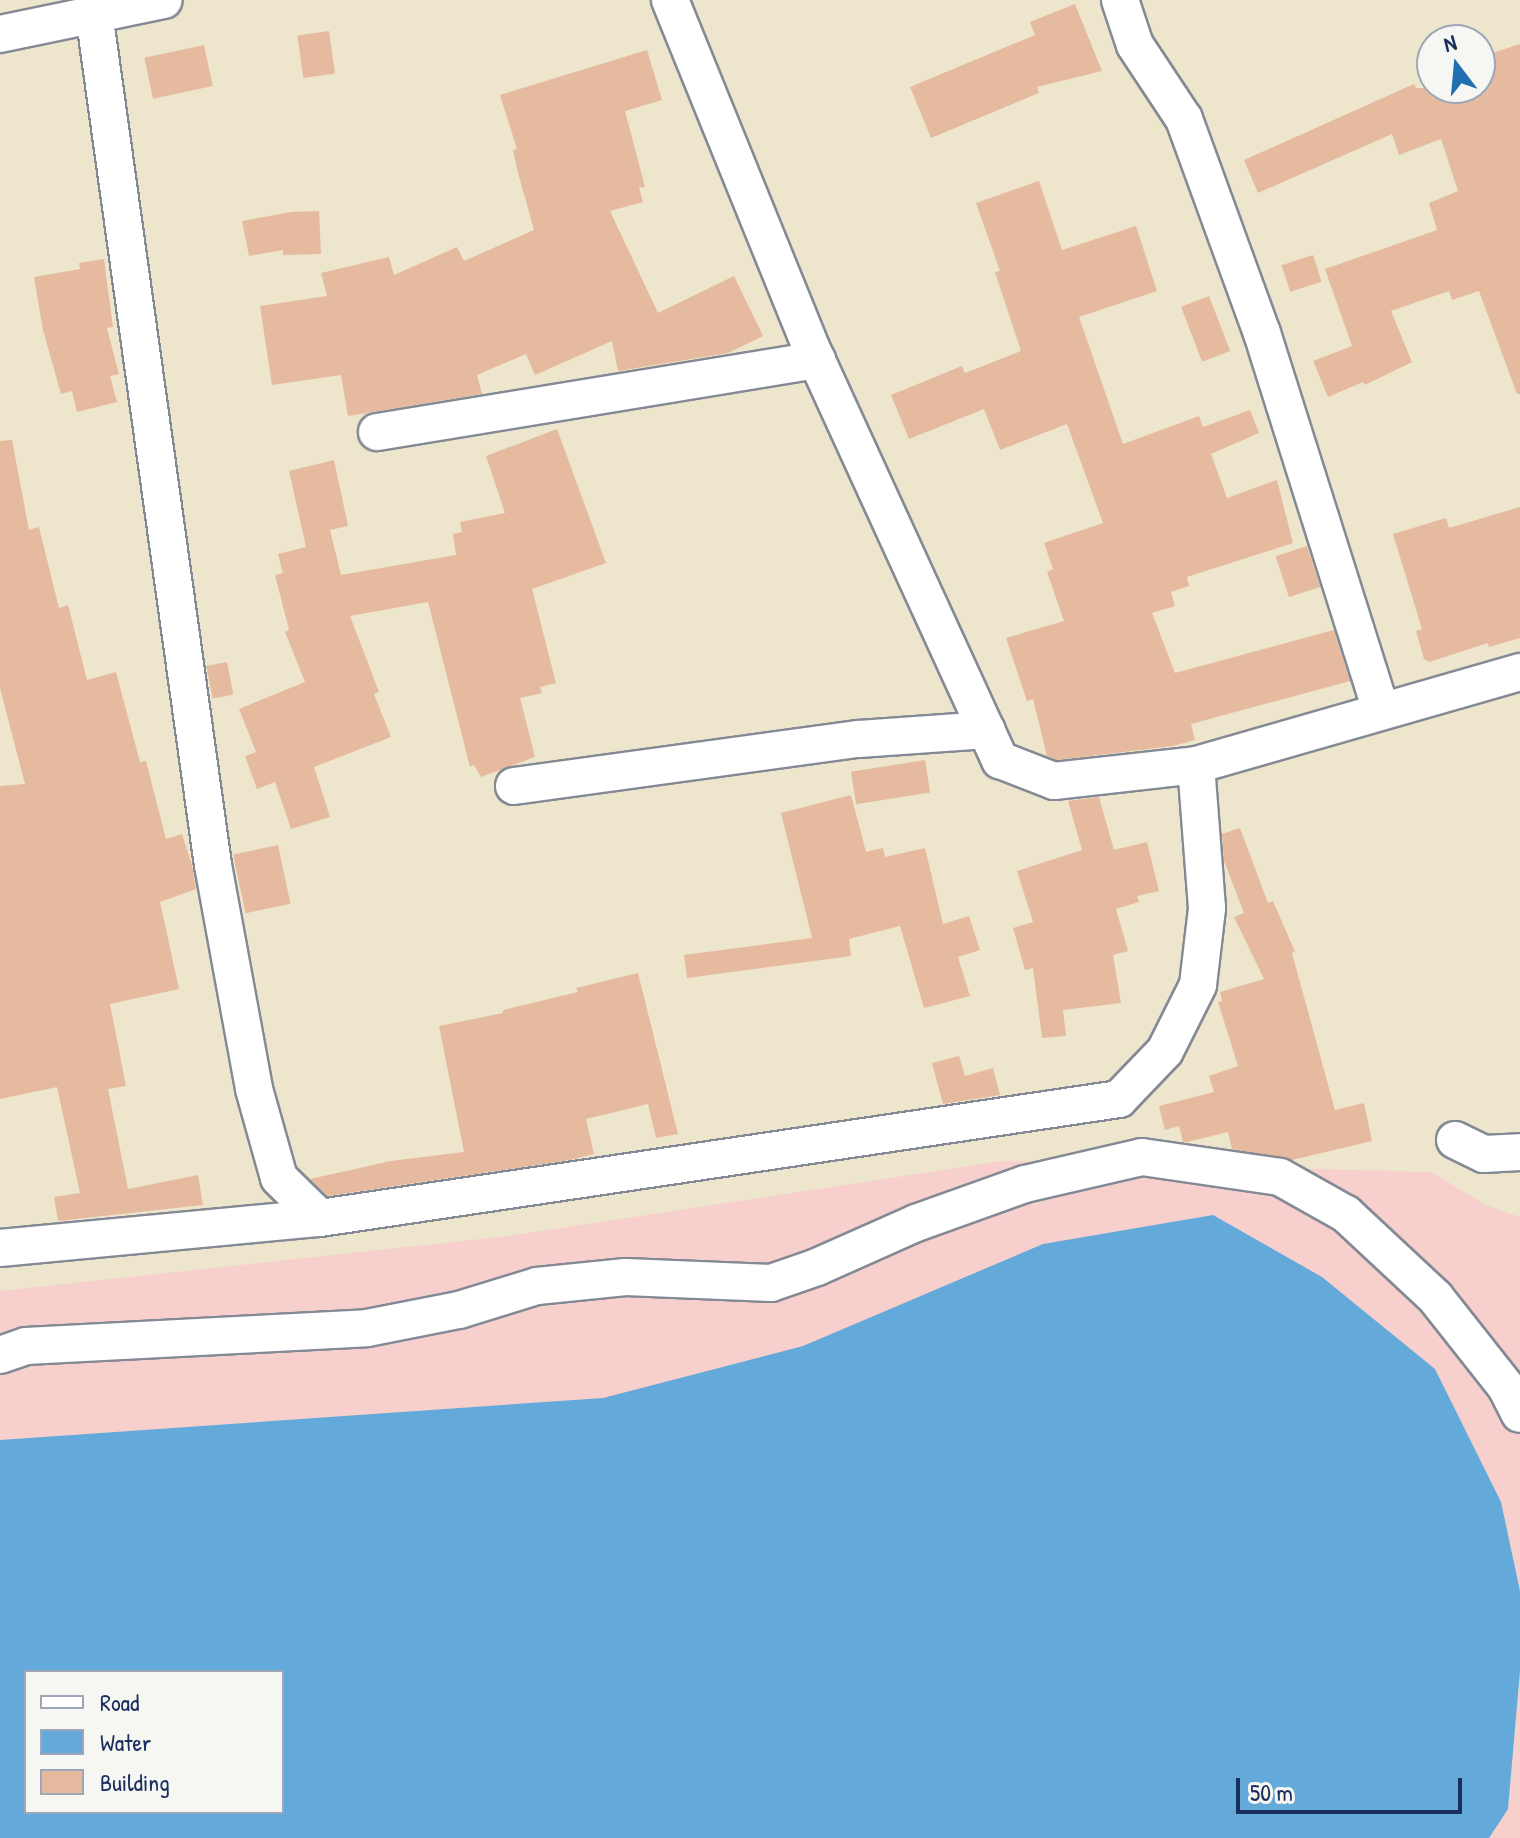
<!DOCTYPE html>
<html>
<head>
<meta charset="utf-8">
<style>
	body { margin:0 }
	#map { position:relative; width:1520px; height:1838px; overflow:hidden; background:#ede6cc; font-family:"Patrick Hand",sans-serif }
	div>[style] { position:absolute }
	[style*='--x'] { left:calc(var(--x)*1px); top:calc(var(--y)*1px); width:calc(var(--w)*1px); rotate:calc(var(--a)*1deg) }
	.built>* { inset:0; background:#f7d0ce }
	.water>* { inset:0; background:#63a9d9 }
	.building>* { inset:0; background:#e5ba9f; transform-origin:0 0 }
	.roads { filter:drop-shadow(2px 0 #848a95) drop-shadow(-2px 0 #848a95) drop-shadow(0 2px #848a95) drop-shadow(0 -2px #848a95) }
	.minor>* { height:36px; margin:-18px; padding:0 18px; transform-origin:18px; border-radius:18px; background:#fff }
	span { translate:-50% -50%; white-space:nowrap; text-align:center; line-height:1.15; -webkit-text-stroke:6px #f6f6f2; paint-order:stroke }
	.legend { position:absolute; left:24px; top:1670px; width:260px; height:144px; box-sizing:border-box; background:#f6f6f2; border:2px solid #9ea6b7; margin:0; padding:10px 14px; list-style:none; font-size:24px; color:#1b2f5e }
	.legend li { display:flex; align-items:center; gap:16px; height:40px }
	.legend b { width:40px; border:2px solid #9ea6b7 }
	.north { position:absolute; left:1416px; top:24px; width:80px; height:80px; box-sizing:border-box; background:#f6f6f2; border:2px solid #9ea6b7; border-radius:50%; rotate:344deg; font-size:22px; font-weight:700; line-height:32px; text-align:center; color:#1b2f5e }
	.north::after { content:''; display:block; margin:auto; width:28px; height:36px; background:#1f6fb2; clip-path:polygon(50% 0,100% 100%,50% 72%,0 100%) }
	.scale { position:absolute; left:1236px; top:1778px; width:226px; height:36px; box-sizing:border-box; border:4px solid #1b2f5e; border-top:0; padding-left:10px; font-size:24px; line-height:28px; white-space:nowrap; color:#1b2f5e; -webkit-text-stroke:6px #f6f6f2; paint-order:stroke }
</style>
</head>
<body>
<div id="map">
	<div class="built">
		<div style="clip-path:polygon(evenodd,1002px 1161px,1432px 1172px,1485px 1205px,1520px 1217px,1520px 1838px,0 1838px,0 1291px,508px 1236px,1002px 1161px,26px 1672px,282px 1672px,282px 1812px,26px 1812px,26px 1672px)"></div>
	</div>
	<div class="water">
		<div style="clip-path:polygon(evenodd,1213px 1215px,1322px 1277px,1435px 1369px,1501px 1502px,1520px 1591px,1520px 1671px,1508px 1809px,1489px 1838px,0 1838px,0 1440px,603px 1398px,803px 1346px,1043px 1244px,1213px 1215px,26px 1672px,282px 1672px,282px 1812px,26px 1812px,26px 1672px)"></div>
	</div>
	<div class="building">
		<div style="clip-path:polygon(1075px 4px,1102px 71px,1037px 87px,1039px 93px,931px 138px,910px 87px,1035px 35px,1030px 22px)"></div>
		<div style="left:329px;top:31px;width:43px;height:32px;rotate:82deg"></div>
		<div style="clip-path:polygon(1520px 44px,1520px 394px,1517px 394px,1479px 291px,1452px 300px,1449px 291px,1391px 311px,1412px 362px,1365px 385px,1363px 382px,1328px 397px,1313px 361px,1352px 346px,1325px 269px,1437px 230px,1429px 203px,1458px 191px,1441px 139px,1399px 155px,1392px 134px,1258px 193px,1244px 160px,1414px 84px,1416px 88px,1480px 88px,1480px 57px)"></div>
		<div style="left:204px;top:45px;width:42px;height:61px;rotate:78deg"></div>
		<div style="clip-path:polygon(647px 50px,662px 100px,625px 111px,645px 187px,639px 188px,643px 202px,610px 211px,658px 313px,734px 276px,763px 336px,728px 353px,618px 371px,612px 341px,535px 375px,526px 354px,477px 375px,482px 394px,348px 416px,341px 375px,272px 385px,260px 306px,327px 296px,321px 273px,389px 257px,394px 275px,457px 247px,464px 261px,534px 230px,517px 169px,513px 150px,517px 149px,500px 95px)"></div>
		<div style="clip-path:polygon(1039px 181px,1062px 250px,1136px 226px,1157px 291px,1079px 317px,1123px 444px,1199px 416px,1203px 427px,1250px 410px,1259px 433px,1211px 454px,1227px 498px,1277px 480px,1293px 543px,1187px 577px,1189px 586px,1171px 592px,1175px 606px,1152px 613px,1175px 673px,1334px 630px,1350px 681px,1191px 724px,1195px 740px,1173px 746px,1057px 760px,1047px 756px,1033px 699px,1027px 701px,1006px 638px,1064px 621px,1047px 572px,1053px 569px,1044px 543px,1103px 523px,1067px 424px,1000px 450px,984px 409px,909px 439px,891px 395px,962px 366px,965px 373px,1021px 351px,995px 272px,1000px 271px,976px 203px)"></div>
		<div style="clip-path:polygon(319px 211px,321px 254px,283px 255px,283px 250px,249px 256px,242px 221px,291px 212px)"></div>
		<div style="left:1313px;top:255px;width:28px;height:33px;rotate:72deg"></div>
		<div style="clip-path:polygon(104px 259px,113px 327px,107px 328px,119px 374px,110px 376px,117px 402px,77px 412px,72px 391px,61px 394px,43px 330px,34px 277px,80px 269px,79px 263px)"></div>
		<div style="left:1209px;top:296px;width:59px;height:30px;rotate:69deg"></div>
		<div style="clip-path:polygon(557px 429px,606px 563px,532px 589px,556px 683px,540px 687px,542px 693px,520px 698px,535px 757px,481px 777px,474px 765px,470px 767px,428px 602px,350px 616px,379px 692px,374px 694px,391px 737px,314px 767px,330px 817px,291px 829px,275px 782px,257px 789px,245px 756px,256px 752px,239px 709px,305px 682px,285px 632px,289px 630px,275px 575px,283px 573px,278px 554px,306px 547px,289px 471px,334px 460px,348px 526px,330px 530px,341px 575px,456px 555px,453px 534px,462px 532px,460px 522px,505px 513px,486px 456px)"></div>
		<div style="clip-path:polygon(12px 440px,29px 530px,39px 527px,59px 608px,68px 605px,87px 680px,116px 672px,140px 762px,146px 761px,166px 839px,182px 834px,192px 865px,196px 889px,160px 902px,179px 989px,110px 1004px,126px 1086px,108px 1089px,128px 1189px,198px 1175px,203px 1205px,58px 1221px,54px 1197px,80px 1193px,57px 1087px,0 1099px,0 786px,25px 784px,0 688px,0 441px)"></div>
		<div style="clip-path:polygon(1520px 507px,1520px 638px,1489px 647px,1488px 643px,1429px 662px,1424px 659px,1416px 631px,1422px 629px,1393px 534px,1446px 518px,1449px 528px)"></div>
		<div style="left:1307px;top:546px;width:43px;height:33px;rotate:72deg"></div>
		<div style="left:227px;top:662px;width:33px;height:21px;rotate:79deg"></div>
		<div style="left:925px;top:760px;width:33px;height:75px;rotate:81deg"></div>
		<div style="clip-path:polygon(851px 795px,866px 852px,883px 848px,885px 857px,925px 848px,943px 924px,969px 916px,980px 950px,958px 957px,970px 996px,924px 1008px,900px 926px,849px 939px,851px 956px,687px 978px,684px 955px,812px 938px,781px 813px)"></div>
		<div style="clip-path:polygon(1099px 797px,1114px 850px,1147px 842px,1159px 891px,1137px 896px,1139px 902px,1116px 909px,1128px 951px,1113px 955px,1121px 1003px,1063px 1010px,1066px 1036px,1042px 1038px,1033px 968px,1025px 970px,1013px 928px,1033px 922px,1017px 871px,1082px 850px,1068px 801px)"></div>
		<div style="clip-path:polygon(1240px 828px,1268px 903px,1273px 901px,1295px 952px,1292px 953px,1335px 1110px,1364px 1103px,1372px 1141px,1292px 1160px,1232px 1149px,1228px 1132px,1187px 1142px,1183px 1142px,1179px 1126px,1165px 1130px,1159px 1106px,1214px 1092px,1209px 1076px,1238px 1066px,1218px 1002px,1222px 1001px,1220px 992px,1264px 979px,1234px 917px,1244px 913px,1224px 861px,1222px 834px)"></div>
		<div style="left:278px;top:845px;width:60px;height:46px;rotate:78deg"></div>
		<div style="clip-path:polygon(638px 973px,678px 1134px,656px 1138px,648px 1104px,586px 1119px,594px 1154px,570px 1160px,327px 1196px,310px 1179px,391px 1161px,464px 1152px,439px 1026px,503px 1013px,503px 1010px,578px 992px,576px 988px)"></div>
		<div style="clip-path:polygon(959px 1056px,965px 1076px,993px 1068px,1000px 1095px,943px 1104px,932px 1063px)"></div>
	</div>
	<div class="roads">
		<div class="minor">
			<div style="--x:670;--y:0;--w:382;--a:67.9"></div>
			<div style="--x:814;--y:354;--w:447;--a:65.4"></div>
			<div style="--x:1000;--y:760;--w:58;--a:21.3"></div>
			<div style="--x:1054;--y:781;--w:143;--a:-6.4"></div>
			<div style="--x:1196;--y:765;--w:337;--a:-16"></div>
			<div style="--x:1120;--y:0;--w:47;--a:71.6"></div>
			<div style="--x:1135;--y:45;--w:89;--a:56.5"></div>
			<div style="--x:1184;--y:119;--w:228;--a:70"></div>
			<div style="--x:1262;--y:333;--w:395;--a:72.5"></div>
			<div style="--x:94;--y:13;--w:860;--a:82.05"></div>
			<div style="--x:213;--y:865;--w:228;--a:79.6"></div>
			<div style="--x:254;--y:1089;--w:92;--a:74.3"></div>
			<div style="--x:279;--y:1178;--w:57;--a:44.3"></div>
			<div style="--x:0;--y:34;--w:167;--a:-11.7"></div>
			<div style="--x:377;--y:432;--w:446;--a:-9.3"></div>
			<div style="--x:514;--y:786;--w:348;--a:-7.8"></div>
			<div style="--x:859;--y:739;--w:128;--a:-4"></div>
			<div style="--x:1455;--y:1140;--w:32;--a:26"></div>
			<div style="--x:1484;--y:1154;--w:36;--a:-3"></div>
			<div style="--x:0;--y:1248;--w:321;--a:-5.4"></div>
			<div style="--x:320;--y:1218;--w:808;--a:-8.47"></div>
			<div style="--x:1119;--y:1099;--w:66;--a:-46.2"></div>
			<div style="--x:1165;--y:1051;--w:74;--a:-63.4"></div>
			<div style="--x:1198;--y:985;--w:78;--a:-83.3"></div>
			<div style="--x:1207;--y:908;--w:143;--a:-94.4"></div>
			<div style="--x:0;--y:1355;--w:28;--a:-19"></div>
			<div style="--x:26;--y:1346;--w:341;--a:-3"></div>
			<div style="--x:367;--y:1328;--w:94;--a:-11.1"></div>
			<div style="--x:459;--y:1310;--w:82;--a:-17.1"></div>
			<div style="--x:537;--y:1286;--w:89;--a:-5.8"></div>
			<div style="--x:626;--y:1277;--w:145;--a:2.4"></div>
			<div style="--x:771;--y:1283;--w:49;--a:-19.2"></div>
			<div style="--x:817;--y:1267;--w:108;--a:-24"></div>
			<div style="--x:916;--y:1223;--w:116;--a:-19.7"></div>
			<div style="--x:1025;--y:1184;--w:120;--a:-13"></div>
			<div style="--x:1142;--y:1157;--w:139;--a:8.2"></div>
			<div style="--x:1280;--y:1177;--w:76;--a:29.3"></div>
			<div style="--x:1346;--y:1214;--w:122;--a:43"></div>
			<div style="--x:1435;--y:1297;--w:115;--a:51.7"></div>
			<div style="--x:1506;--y:1387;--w:30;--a:63"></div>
		</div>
	</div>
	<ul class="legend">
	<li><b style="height:10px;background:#fff"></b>Road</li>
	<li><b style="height:22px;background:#63a9d9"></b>Water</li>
	<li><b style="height:22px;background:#e5ba9f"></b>Building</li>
	</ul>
	<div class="north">N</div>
	<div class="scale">50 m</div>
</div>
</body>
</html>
